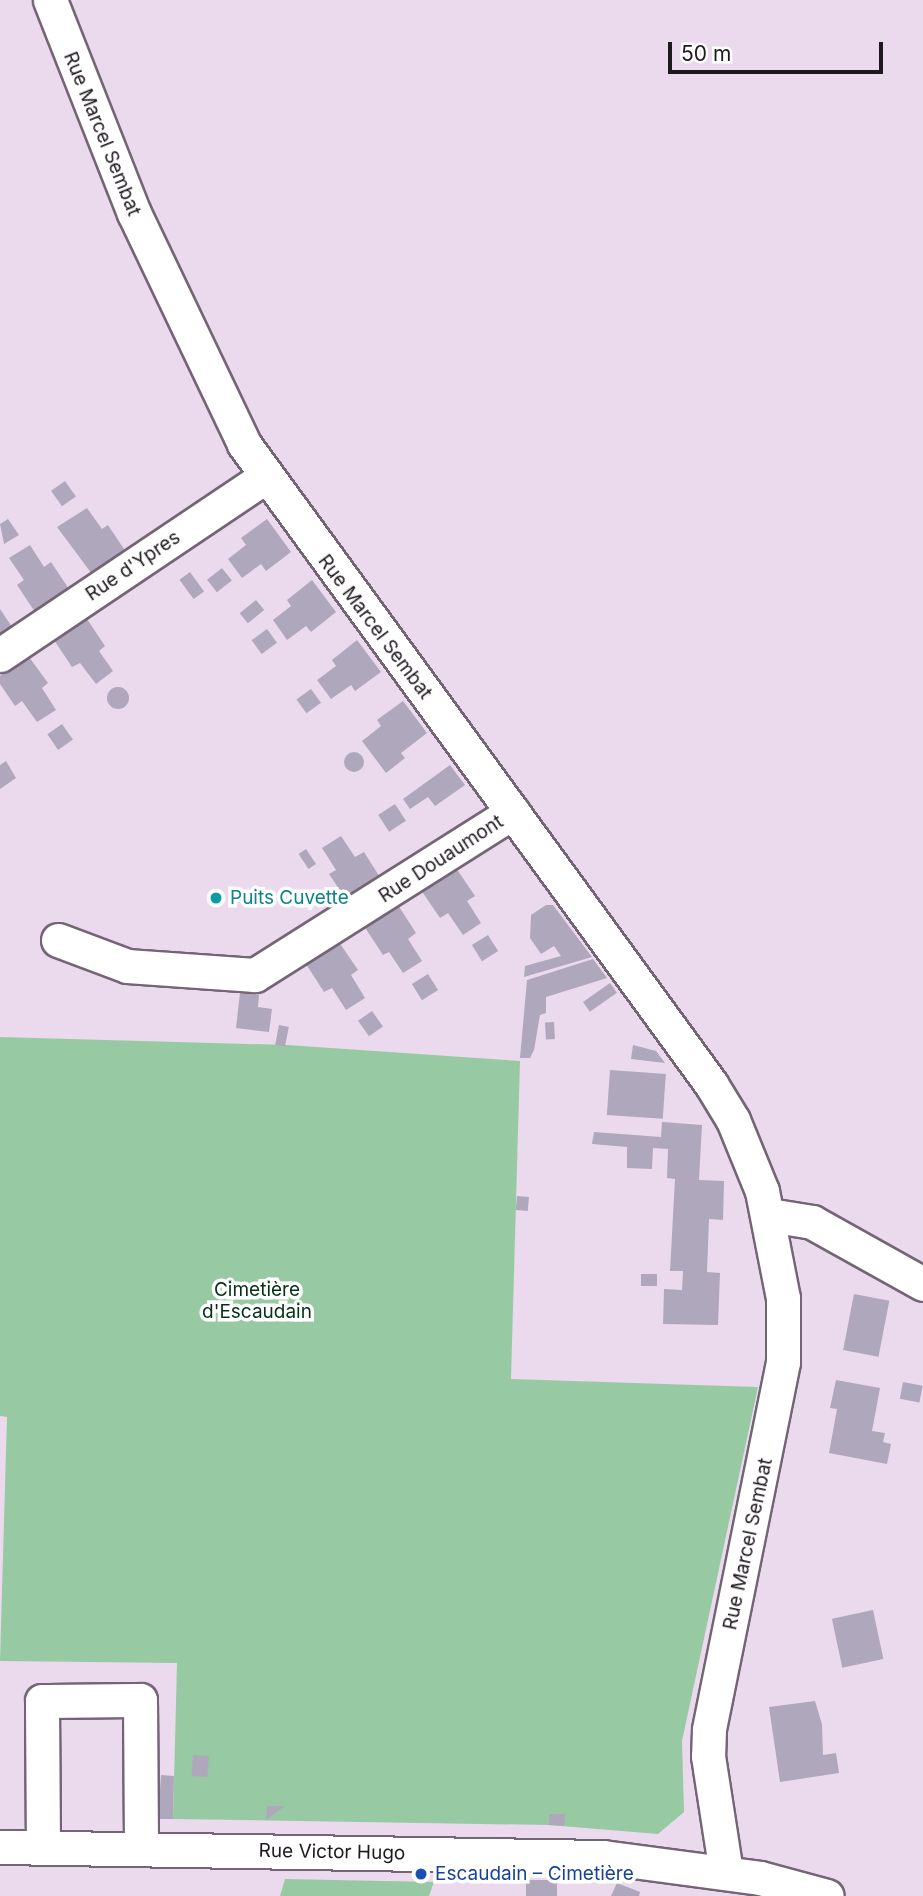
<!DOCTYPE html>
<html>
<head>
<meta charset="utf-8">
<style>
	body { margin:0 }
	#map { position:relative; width:923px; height:1896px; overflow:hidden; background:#ebdaed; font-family:Inter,sans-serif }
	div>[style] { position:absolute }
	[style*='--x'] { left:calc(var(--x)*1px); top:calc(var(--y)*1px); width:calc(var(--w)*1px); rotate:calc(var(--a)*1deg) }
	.green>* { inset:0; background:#97caa2 }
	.building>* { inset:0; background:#afa7bc; transform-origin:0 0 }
	.round { border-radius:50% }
	.roads { filter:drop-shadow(2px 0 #746575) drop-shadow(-2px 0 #746575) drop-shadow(0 2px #746575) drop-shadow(0 -2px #746575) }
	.minor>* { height:33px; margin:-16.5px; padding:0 16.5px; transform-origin:16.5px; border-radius:16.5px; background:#fff }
	.dots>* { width:19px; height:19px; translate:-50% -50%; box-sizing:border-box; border:4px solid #fff; border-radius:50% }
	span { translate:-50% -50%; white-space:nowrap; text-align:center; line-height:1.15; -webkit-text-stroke:7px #fff; paint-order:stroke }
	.street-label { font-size:19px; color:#1e181f }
	.culture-label { font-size:19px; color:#0d838f }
	.left { translate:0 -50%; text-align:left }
	.park-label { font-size:19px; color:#053216 }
	.transit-label { font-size:19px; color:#164399 }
	.scale { position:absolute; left:668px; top:42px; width:215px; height:32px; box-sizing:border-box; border:4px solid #1e181f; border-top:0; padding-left:9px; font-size:21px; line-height:24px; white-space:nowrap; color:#1e181f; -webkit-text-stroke:5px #fff; paint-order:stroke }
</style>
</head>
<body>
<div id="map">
	<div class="green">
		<div style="clip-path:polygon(0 1037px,287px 1045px,520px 1061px,511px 1379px,758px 1387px,682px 1741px,684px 1812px,658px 1834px,549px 1825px,173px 1819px,177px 1663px,0 1661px,7px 1417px,0 1416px)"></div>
		<div style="clip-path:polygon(285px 1879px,434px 1882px,429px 1896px,280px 1896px)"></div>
	</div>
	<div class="building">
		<div style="left:65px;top:481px;width:19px;height:17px;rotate:55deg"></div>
		<div style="clip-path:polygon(87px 508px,102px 529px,108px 525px,126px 552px,92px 574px,57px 527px)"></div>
		<div style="clip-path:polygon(8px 519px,19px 535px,4px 544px,0 524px)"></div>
		<div style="clip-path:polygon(267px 519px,291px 552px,266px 571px,261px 564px,242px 578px,228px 559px,246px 545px,241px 538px)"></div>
		<div style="clip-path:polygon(30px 545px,44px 567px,51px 562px,69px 589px,35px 612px,17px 585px,24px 580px,9px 558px)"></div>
		<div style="left:222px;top:568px;width:16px;height:19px;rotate:52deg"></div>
		<div style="left:190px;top:572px;width:24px;height:13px;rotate:54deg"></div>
		<div style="clip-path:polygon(312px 580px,336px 612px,311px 632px,306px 626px,287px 640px,273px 620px,291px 606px,287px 600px)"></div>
		<div style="left:256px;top:600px;width:13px;height:21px;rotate:51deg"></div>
		<div style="clip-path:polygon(0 609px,12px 627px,0 635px)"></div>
		<div style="clip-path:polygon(87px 619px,105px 646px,99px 651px,113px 671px,96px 684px,80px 663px,72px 667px,54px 640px)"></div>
		<div style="left:267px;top:629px;width:17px;height:19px;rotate:54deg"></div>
		<div style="clip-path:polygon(357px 640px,381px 672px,355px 691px,351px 685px,331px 699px,317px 680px,336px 666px,332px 660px)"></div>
		<div style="clip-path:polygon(29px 657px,48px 683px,42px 688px,56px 710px,37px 722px,22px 701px,15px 706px,0 684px,0 676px)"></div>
		<div class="round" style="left:107px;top:687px;width:22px;height:22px"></div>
		<div style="left:311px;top:689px;width:17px;height:18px;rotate:54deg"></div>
		<div style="clip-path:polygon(403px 701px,427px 733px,401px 753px,405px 758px,386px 773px,362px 741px,381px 726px,377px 720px)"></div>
		<div style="left:62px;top:724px;width:19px;height:18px;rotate:55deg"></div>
		<div class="round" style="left:344px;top:752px;width:20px;height:20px"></div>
		<div style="clip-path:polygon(6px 761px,16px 778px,0 789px,0 765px)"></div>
		<div style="clip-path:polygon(450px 765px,465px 785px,435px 806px,428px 797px,410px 809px,403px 799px)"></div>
		<div style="left:395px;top:804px;width:20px;height:20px;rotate:57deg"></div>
		<div style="clip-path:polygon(341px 836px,355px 857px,364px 852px,381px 879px,347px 901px,329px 874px,336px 870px,322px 848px)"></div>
		<div style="left:306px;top:849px;width:18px;height:9px;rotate:56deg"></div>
		<div style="clip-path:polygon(456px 868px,475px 896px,467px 901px,481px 923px,463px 935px,448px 913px,440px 918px,421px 890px)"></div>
		<div style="clip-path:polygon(398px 905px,416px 933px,408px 939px,422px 961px,403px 973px,389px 952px,383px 955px,364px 926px)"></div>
		<div style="clip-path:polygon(546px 905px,553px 905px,592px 957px,524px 977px,525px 966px,561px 956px,554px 946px,541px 954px,530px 938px,531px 915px)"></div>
		<div style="left:488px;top:935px;width:19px;height:19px;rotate:58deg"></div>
		<div style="clip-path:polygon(339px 942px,358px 970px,351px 975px,365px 998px,346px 1010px,332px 988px,324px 992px,306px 964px)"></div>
		<div style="clip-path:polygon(593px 959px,607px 978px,546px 997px,546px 1013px,540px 1015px,534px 1050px,530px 1058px,520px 1058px,527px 980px)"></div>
		<div style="left:428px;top:974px;width:19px;height:19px;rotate:58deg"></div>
		<div style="left:610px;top:983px;width:12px;height:33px;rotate:55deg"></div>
		<div style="clip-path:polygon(240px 993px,259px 995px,258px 1007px,272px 1009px,269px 1032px,236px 1028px)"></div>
		<div style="left:372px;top:1011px;width:19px;height:17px;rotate:55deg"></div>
		<div style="left:554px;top:1022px;width:17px;height:9px;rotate:87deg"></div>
		<div style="left:279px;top:1025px;width:10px;height:20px;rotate:11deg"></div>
		<div style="clip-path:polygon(633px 1045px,656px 1051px,665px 1063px,631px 1059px)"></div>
		<div style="left:610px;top:1070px;width:56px;height:45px;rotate:4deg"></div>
		<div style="clip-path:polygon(662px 1122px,702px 1125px,699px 1180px,724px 1181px,723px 1220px,709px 1219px,707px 1272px,720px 1273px,718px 1325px,663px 1324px,664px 1289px,682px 1290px,683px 1271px,670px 1271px,675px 1179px,667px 1178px,668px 1149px,653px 1148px,652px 1169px,627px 1168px,627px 1147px,592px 1144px,594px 1132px,661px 1137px)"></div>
		<div style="left:517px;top:1196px;width:12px;height:14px;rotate:5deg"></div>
		<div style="left:641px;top:1274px;width:16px;height:12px"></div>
		<div style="left:854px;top:1294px;width:36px;height:57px;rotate:11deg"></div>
		<div style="clip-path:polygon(836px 1380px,880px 1388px,872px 1431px,885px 1433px,883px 1442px,891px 1444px,887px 1464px,829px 1453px,837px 1409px,830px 1408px)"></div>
		<div style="left:903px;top:1382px;width:20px;height:17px;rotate:11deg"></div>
		<div style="left:873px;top:1610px;width:50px;height:42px;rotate:78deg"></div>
		<div style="clip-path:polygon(815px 1701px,822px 1724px,823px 1755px,836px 1753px,839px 1773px,780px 1782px,769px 1707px)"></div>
		<div style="left:193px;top:1755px;width:16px;height:21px;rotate:4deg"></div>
		<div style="clip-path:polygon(161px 1775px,174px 1776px,173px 1819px,158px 1819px)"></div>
		<div style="clip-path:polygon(267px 1806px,285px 1806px,266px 1820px)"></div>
		<div style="clip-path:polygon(549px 1814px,565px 1814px,564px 1826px,549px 1825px)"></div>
		<div style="left:526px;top:1880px;width:31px;height:16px"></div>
		<div style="clip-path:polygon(617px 1883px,640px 1892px,639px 1896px,611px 1896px)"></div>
	</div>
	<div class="roads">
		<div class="minor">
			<div style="--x:50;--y:0;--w:229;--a:68.5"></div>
			<div style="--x:134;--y:213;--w:256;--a:64.5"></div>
			<div style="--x:244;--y:444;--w:792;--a:53.88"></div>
			<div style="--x:711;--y:1084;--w:42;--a:58.6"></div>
			<div style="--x:733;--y:1120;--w:77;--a:67.8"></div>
			<div style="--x:762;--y:1191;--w:109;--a:78.9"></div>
			<div style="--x:783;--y:1298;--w:64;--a:90"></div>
			<div style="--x:783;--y:1362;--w:375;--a:101.4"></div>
			<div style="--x:709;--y:1730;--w:26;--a:92"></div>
			<div style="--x:708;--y:1756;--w:117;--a:81.2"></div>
			<div style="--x:0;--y:655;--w:319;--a:-33.9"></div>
			<div style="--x:58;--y:940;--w:74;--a:20.6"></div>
			<div style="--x:127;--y:966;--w:128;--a:4"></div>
			<div style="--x:255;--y:975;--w:305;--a:-32.3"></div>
			<div style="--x:769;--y:1215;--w:44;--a:9.2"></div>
			<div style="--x:812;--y:1222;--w:127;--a:29.2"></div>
			<div style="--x:0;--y:1847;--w:603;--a:0.95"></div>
			<div style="--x:603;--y:1857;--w:158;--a:7.6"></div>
			<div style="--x:760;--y:1878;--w:69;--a:15"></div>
			<div style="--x:43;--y:1848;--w:147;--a:-90.4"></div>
			<div style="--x:42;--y:1701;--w:98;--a:-0.6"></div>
			<div style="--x:140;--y:1700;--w:148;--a:89.6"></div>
		</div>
	</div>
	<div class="dots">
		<div style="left:216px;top:898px;background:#0f9aa8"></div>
		<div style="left:421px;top:1874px;background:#1a4fb4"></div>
	</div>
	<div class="street-label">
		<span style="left:102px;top:134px;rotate:68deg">Rue Marcel Sembat</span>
		<span style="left:133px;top:566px;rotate:-34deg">Rue d'Ypres</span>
		<span style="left:375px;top:627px;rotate:53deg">Rue Marcel Sembat</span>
		<span style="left:441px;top:859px;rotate:-33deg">Rue Douaumont</span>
		<span style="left:748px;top:1544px;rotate:-78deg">Rue Marcel Sembat</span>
		<span style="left:332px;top:1852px;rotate:1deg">Rue Victor Hugo</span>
	</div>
	<div class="culture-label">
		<span class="left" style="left:230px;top:898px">Puits Cuvette</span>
	</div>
	<div class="park-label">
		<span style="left:257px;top:1301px">Cimetière<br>d'Escaudain</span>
	</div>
	<div class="transit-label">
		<span class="left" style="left:435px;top:1874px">Escaudain – Cimetière</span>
	</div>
	<div class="scale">50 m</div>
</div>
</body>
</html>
